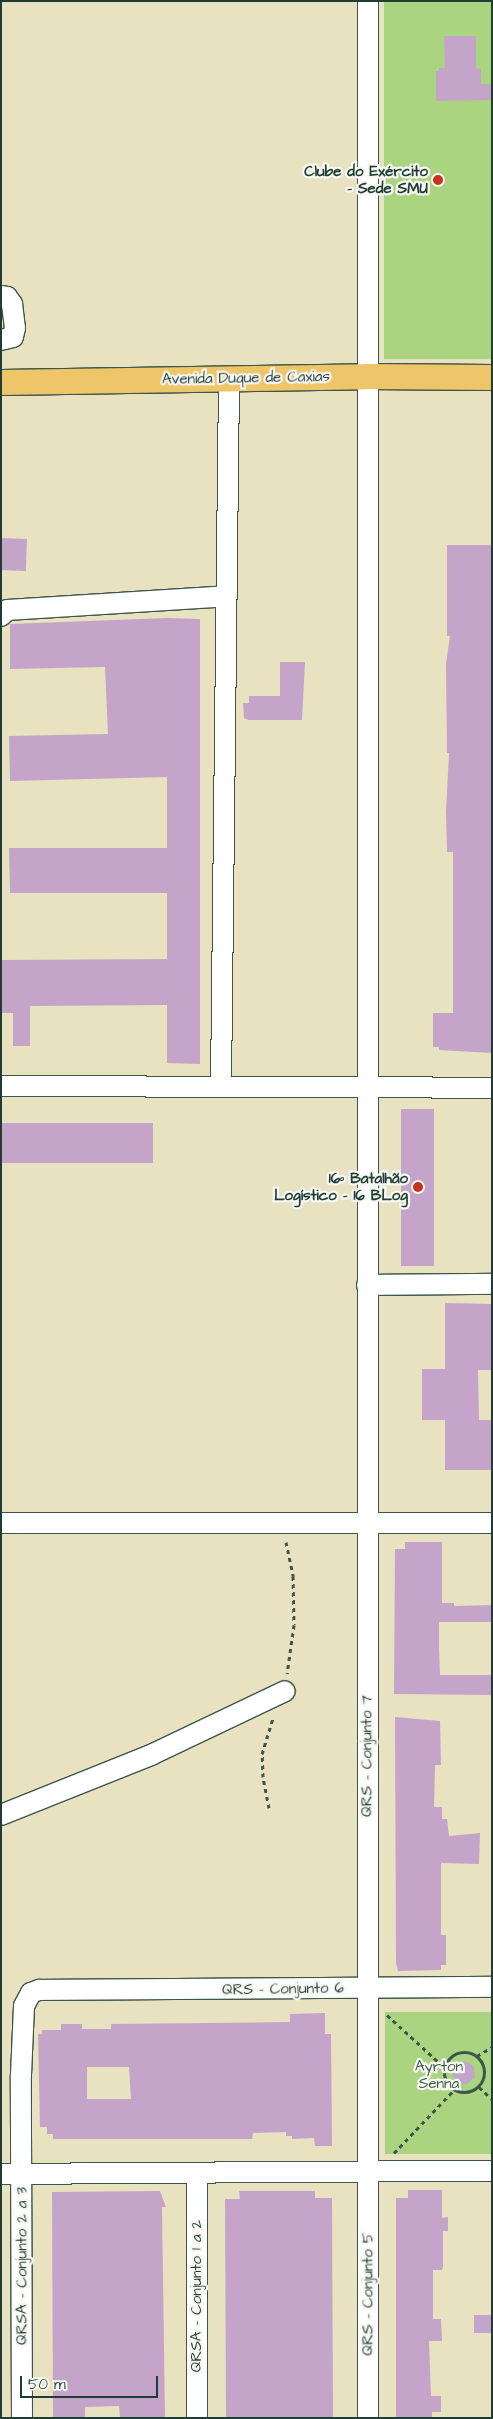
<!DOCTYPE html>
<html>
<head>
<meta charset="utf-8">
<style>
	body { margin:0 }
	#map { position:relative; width:493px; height:2419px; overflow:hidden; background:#e8e2c1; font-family:"Architects Daughter",sans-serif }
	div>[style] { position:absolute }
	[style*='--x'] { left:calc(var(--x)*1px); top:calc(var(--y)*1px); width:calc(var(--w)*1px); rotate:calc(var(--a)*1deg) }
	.green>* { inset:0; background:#aad47f; transform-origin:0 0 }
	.building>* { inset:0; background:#c4a4c8; transform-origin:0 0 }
	.path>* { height:3px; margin-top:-1.5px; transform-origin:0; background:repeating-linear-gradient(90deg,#3d5649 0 4px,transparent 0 8px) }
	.path>.ring { margin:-1.5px; padding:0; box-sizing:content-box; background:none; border:3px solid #3d5649; border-radius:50% }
	.roads { filter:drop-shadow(1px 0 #3d5649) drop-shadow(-1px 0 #3d5649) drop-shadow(0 1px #3d5649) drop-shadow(0 -1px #3d5649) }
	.minor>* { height:20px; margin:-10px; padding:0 10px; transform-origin:10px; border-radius:10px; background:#fff }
	.major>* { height:25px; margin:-12.5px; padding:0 12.5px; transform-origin:12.5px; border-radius:12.5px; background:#eec569 }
	.dots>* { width:14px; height:14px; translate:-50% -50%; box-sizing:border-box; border:2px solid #f6f6f2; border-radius:50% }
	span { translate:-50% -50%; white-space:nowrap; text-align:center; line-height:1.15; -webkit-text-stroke:4.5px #f6f6f2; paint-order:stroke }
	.poi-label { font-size:15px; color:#1f3d34; font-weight:700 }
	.right { translate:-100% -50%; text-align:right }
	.street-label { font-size:15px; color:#1f3d34 }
	.park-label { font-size:15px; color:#3b5b43 }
	.frame { position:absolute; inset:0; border:2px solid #1f3d34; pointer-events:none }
	.scale { position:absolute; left:20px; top:2376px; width:138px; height:22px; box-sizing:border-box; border:2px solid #1f3d34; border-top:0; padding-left:6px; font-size:15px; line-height:18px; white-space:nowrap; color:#1f3d34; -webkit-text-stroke:4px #f6f6f2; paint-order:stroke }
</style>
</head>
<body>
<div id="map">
	<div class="green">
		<div style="left:384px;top:1px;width:108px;height:358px"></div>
		<div style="left:492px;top:2012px;width:142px;height:107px;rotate:90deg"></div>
	</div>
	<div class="building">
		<div style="clip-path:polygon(444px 36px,476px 36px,476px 68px,481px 69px,481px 84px,492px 84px,492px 100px,436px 101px,436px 71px,439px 71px,439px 68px,445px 68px)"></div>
		<div style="left:1px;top:538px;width:26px;height:32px;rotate:2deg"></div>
		<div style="clip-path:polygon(447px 545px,492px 545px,492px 1053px,439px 1050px,439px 1047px,433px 1047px,433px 1013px,453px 1013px,453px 852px,447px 852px,446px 812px,449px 753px,447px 753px,446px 664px,450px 636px,447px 636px)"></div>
		<div style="clip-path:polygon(167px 618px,200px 619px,200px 1064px,167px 1063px,167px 1005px,30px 1006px,30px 1046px,13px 1046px,13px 1013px,1px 1013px,1px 960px,167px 959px,167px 893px,10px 893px,9px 848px,167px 848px,167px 777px,10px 781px,9px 736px,108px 734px,105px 667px,10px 669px,10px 624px)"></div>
		<div style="clip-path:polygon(280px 662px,305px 662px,302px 720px,249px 720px,244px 718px,243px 703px,249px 703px,249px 696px,280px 696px)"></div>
		<div style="left:401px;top:1109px;width:33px;height:157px"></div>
		<div style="left:1px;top:1123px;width:152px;height:40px"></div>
		<div style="clip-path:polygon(445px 1303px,492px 1304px,492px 1370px,478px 1370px,479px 1420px,492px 1420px,492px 1470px,445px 1470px,445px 1420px,422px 1420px,422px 1369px,445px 1369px)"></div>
		<div style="clip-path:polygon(405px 1542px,442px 1542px,442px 1603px,454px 1603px,454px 1606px,492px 1605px,492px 1622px,439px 1622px,439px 1648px,440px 1675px,492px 1675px,492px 1695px,394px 1694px,395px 1549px,405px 1549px)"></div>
		<div style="clip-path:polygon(395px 1717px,440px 1721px,441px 1765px,435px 1765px,434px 1807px,442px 1807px,442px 1819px,447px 1819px,449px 1836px,480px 1833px,479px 1864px,441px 1863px,441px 1935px,446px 1935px,446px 1965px,441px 1965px,441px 1970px,398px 1971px,396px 1963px)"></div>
		<div style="clip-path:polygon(evenodd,325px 2013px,325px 2034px,331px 2034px,332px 2146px,315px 2146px,314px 2138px,292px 2139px,292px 2136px,286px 2136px,286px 2132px,253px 2133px,252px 2139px,53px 2139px,53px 2134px,47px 2134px,47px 2127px,40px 2127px,38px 2034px,42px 2034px,42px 2030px,61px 2030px,61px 2024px,82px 2024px,82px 2029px,111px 2029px,111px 2024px,290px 2022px,290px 2014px,325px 2013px,87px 2067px,129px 2067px,131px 2099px,87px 2099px,87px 2067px)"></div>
		<div style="clip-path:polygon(465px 2061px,474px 2067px,475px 2077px,467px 2084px,457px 2083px,452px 2074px,455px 2064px)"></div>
		<div style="clip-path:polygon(408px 2190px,442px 2190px,442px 2218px,448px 2217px,448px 2231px,443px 2231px,443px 2267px,442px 2270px,433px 2270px,433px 2319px,441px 2319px,442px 2341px,429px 2341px,431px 2396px,441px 2396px,441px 2412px,432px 2412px,432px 2418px,396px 2418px,396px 2198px,408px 2198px)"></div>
		<div style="clip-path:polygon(160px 2191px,166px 2207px,162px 2207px,165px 2418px,120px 2418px,119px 2406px,85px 2407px,85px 2418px,53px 2418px,52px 2192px)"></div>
		<div style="clip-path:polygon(239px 2191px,315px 2191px,315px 2198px,332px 2198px,333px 2418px,226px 2418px,225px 2199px,240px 2199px)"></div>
		<div style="left:474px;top:2315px;width:18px;height:18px"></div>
	</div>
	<div class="path">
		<div style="--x:286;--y:1542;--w:35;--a:78"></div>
		<div style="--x:293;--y:1576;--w:49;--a:88.8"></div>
		<div style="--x:294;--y:1625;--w:49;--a:98.1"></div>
		<div style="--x:269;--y:1808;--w:32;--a:-101"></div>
		<div style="--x:263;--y:1777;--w:23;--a:-92"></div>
		<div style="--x:262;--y:1754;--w:38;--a:-73"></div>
		<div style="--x:387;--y:2015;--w:77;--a:42.4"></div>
		<div class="ring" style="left:444px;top:2052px;width:37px;height:37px"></div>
		<div style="--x:477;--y:2056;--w:17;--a:-31"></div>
		<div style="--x:479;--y:2087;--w:18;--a:43"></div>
		<div style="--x:394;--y:2153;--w:87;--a:-46.4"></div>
	</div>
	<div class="roads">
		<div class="minor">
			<div style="--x:1;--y:296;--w:6;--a:9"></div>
			<div style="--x:7;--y:297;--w:9;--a:54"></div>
			<div style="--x:12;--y:304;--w:24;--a:83"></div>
			<div style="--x:15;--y:328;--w:9;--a:103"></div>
			<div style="--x:13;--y:337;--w:12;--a:166"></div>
			<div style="--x:1;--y:616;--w:8;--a:-45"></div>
			<div style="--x:7;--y:610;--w:220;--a:-3.6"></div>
			<div style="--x:1;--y:1086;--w:491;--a:0.2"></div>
			<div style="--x:221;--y:1086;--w:708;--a:-89.35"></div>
			<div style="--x:367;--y:1285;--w:125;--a:-0.5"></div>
			<div style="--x:1;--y:1523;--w:491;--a:0"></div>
			<div style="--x:1;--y:1815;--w:162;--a:-21.8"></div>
			<div style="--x:151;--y:1755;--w:148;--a:-25.5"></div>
			<div style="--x:1;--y:2174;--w:491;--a:-0.4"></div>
			<div style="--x:22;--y:2418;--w:343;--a:-90.2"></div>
			<div style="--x:21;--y:2075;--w:69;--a:-87.5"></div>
			<div style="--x:24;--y:2006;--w:15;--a:-62"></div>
			<div style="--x:31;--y:1993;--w:9;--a:-21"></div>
			<div style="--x:39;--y:1990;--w:453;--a:-0.4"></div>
			<div style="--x:197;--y:2418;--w:244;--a:-90"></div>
			<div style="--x:368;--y:2418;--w:2417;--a:-90"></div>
		</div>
		<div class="major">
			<div style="--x:1;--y:382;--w:365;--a:-0.9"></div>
			<div style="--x:366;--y:376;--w:126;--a:0.5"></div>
		</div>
	</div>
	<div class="dots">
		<div style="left:438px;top:180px;background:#c8321e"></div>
		<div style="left:418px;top:1187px;background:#c8321e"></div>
	</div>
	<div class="poi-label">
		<span class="right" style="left:428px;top:180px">Clube do Exército<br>- Sede SMU</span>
		<span class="right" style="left:408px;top:1187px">16º Batalhão<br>Logístico - 16 BLog</span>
	</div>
	<div class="street-label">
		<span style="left:246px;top:378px;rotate:-1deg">Avenida Duque de Caxias</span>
		<span style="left:367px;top:1756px;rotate:-90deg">QRS - Conjunto 7</span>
		<span style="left:283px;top:1989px;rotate:-1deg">QRS - Conjunto 6</span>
		<span style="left:22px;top:2266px;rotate:-90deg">QRSA - Conjunto 2 a 3</span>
		<span style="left:368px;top:2294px;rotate:-90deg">QRS - Conjunto 5</span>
		<span style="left:197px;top:2296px;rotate:-90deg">QRSA - Conjunto 1 a 2</span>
	</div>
	<div class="park-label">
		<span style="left:439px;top:2075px">Ayrton<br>Senna</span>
	</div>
	<div class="frame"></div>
	<div class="scale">50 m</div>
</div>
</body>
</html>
